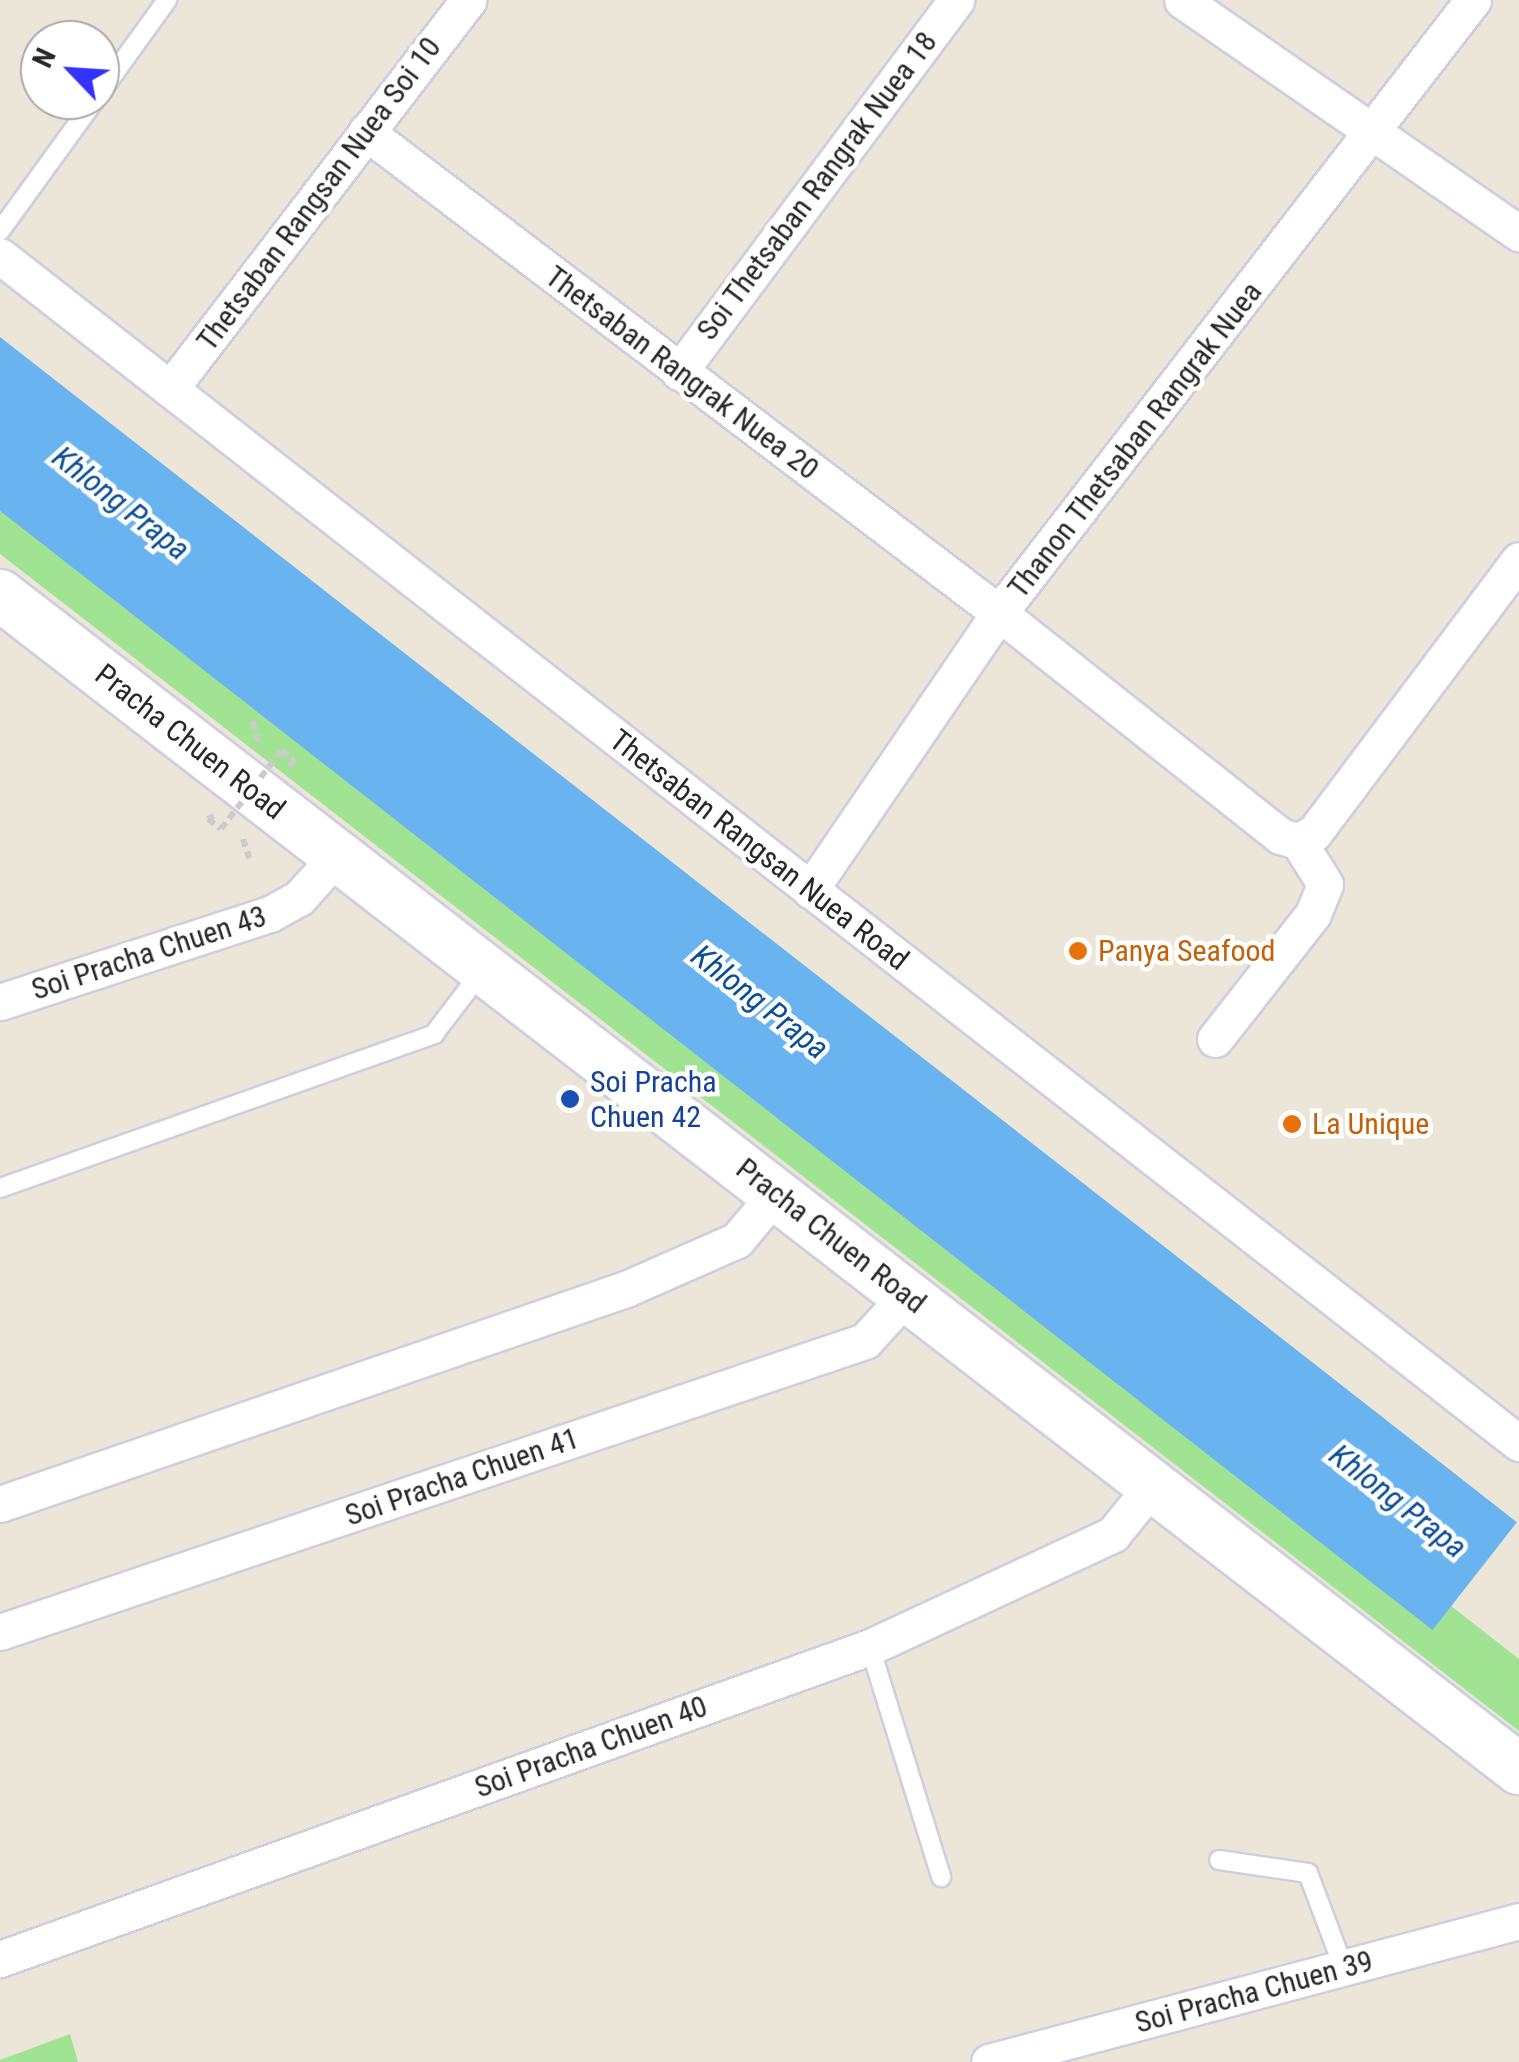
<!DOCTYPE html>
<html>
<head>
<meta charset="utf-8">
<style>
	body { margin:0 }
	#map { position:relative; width:1519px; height:2062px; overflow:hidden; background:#ebe6d8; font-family:"Roboto Condensed",sans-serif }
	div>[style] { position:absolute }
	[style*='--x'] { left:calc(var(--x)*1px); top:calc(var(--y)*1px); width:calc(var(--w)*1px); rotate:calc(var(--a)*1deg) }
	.green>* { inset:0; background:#9fe393 }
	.water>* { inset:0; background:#68b3f0; transform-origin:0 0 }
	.path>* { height:6px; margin-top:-3px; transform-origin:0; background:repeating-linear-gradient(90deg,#cbcbcb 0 8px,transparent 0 13px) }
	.roads { filter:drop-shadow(2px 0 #cecee1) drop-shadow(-2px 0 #cecee1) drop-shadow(0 2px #cecee1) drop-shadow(0 -2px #cecee1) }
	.service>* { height:18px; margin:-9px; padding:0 9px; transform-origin:9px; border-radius:9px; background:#fff }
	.minor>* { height:35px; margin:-17.5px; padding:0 17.5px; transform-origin:17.5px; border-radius:17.5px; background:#fff }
	.secondary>* { height:50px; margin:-25px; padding:0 25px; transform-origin:25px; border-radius:25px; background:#fff }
	.path-bridge>* { height:6px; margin-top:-3px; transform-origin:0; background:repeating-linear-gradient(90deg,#cbcbcb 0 8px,transparent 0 13px) }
	.dots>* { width:28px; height:28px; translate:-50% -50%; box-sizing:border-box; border:5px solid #fff; border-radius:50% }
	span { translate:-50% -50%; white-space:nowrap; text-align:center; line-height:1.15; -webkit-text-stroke:9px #fff; paint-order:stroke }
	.street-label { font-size:30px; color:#272727 }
	.food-label { font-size:30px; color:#c56008 }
	.left { translate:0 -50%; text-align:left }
	.transit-label { font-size:30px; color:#164399 }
	.water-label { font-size:32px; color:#0b4d98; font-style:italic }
	.north { position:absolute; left:20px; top:20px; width:100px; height:100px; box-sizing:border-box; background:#fff; border:2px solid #a9a9a9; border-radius:50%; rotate:295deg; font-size:28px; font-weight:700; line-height:40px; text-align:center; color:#272727 }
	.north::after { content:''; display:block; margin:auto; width:35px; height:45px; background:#3333fd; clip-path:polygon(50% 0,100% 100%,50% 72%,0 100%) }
</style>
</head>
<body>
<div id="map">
	<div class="green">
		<div style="clip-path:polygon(0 474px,1519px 1659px,1519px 1731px,0 554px)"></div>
		<div style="clip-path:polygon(70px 2034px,78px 2062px,0 2062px,0 2060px)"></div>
	</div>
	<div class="water">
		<div style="left:0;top:337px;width:1925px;height:137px;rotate:38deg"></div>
	</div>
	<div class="path">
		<div style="--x:253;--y:721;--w:21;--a:76"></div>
		<div style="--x:281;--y:751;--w:16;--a:35"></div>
		<div style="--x:294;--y:760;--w:8;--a:130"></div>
		<div style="--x:214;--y:816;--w:7;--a:153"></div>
		<div style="--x:208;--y:819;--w:16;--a:38"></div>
		<div style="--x:243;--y:839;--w:20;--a:72"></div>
	</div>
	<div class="roads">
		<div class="service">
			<div style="--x:100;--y:93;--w:115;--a:-54.2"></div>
			<div style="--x:0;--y:231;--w:162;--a:-54.1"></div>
			<div style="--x:0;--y:1188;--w:461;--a:-19.5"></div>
			<div style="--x:434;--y:1034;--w:79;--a:-52.7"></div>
			<div style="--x:870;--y:1647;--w:241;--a:72.8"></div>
			<div style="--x:1219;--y:1860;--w:90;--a:8.3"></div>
			<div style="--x:1308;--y:1873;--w:103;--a:69.4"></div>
		</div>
		<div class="minor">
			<div style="--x:1182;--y:0;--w:410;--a:34.7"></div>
			<div style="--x:366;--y:132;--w:795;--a:37.23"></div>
			<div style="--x:999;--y:613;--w:359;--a:38.4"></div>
			<div style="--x:1280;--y:836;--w:19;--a:16"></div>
			<div style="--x:1298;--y:841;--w:18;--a:-27"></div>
			<div style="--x:1314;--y:833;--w:341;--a:-53.1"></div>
			<div style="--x:0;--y:256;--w:1928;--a:38.01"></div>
			<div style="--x:679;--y:372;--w:464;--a:-53.3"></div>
			<div style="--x:170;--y:389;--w:490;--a:-52.5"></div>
			<div style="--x:810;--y:890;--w:335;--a:-55.7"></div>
			<div style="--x:999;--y:613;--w:775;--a:-52.29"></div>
			<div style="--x:0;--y:1002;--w:284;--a:-18.1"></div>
			<div style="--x:270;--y:914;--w:33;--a:-29"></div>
			<div style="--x:299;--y:898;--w:57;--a:-47.9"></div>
			<div style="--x:1215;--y:1039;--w:159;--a:-51.9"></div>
			<div style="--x:1313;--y:914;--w:32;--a:-68"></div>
			<div style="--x:1325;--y:884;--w:51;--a:-122.1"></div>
			<div style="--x:0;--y:1504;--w:662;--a:-18.96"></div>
			<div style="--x:626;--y:1289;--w:121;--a:-23.8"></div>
			<div style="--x:737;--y:1240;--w:61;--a:-50.3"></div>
			<div style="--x:0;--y:1632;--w:913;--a:-18.59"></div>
			<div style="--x:865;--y:1341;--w:62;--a:-47.6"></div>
			<div style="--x:0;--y:1959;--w:924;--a:-19.73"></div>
			<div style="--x:870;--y:1647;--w:268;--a:-24.9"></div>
			<div style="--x:1113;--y:1534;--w:63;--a:-50.8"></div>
			<div style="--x:989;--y:2062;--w:548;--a:-14.9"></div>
		</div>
		<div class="secondary">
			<div style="--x:0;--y:595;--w:1920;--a:37.7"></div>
		</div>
	</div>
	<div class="path-bridge">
		<div style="--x:221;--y:829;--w:98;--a:-52.4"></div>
	</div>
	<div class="dots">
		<div style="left:1078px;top:951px;background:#e8710a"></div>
		<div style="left:570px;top:1099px;background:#1a4fb4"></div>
		<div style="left:1292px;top:1124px;background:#e8710a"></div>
	</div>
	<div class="street-label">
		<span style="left:817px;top:186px;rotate:-53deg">Soi Thetsaban Rangrak Nuea 18</span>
		<span style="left:319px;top:194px;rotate:-53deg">Thetsaban Rangsan Nuea Soi 10</span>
		<span style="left:682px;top:373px;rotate:37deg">Thetsaban Rangrak Nuea 20</span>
		<span style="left:1135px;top:440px;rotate:-52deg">Thanon Thetsaban Rangrak Nuea</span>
		<span style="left:190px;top:742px;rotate:38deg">Pracha Chuen Road</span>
		<span style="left:759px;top:850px;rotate:38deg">Thetsaban Rangsan Nuea Road</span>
		<span style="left:149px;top:953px;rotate:-18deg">Soi Pracha Chuen 43</span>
		<span style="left:831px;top:1236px;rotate:38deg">Pracha Chuen Road</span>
		<span style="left:462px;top:1477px;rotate:-19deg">Soi Pracha Chuen 41</span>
		<span style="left:591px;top:1747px;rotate:-20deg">Soi Pracha Chuen 40</span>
		<span style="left:1254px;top:1992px;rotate:-15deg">Soi Pracha Chuen 39</span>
	</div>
	<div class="food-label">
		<span class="left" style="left:1098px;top:951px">Panya Seafood</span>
		<span class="left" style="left:1312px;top:1124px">La Unique</span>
	</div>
	<div class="transit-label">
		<span class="left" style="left:590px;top:1099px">Soi Pracha<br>Chuen 42</span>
	</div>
	<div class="water-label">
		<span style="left:121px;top:503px;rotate:38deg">Khlong Prapa</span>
		<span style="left:760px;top:1002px;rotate:38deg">Khlong Prapa</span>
		<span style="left:1398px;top:1501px;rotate:38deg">Khlong Prapa</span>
	</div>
	<div class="north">N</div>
</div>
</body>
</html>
